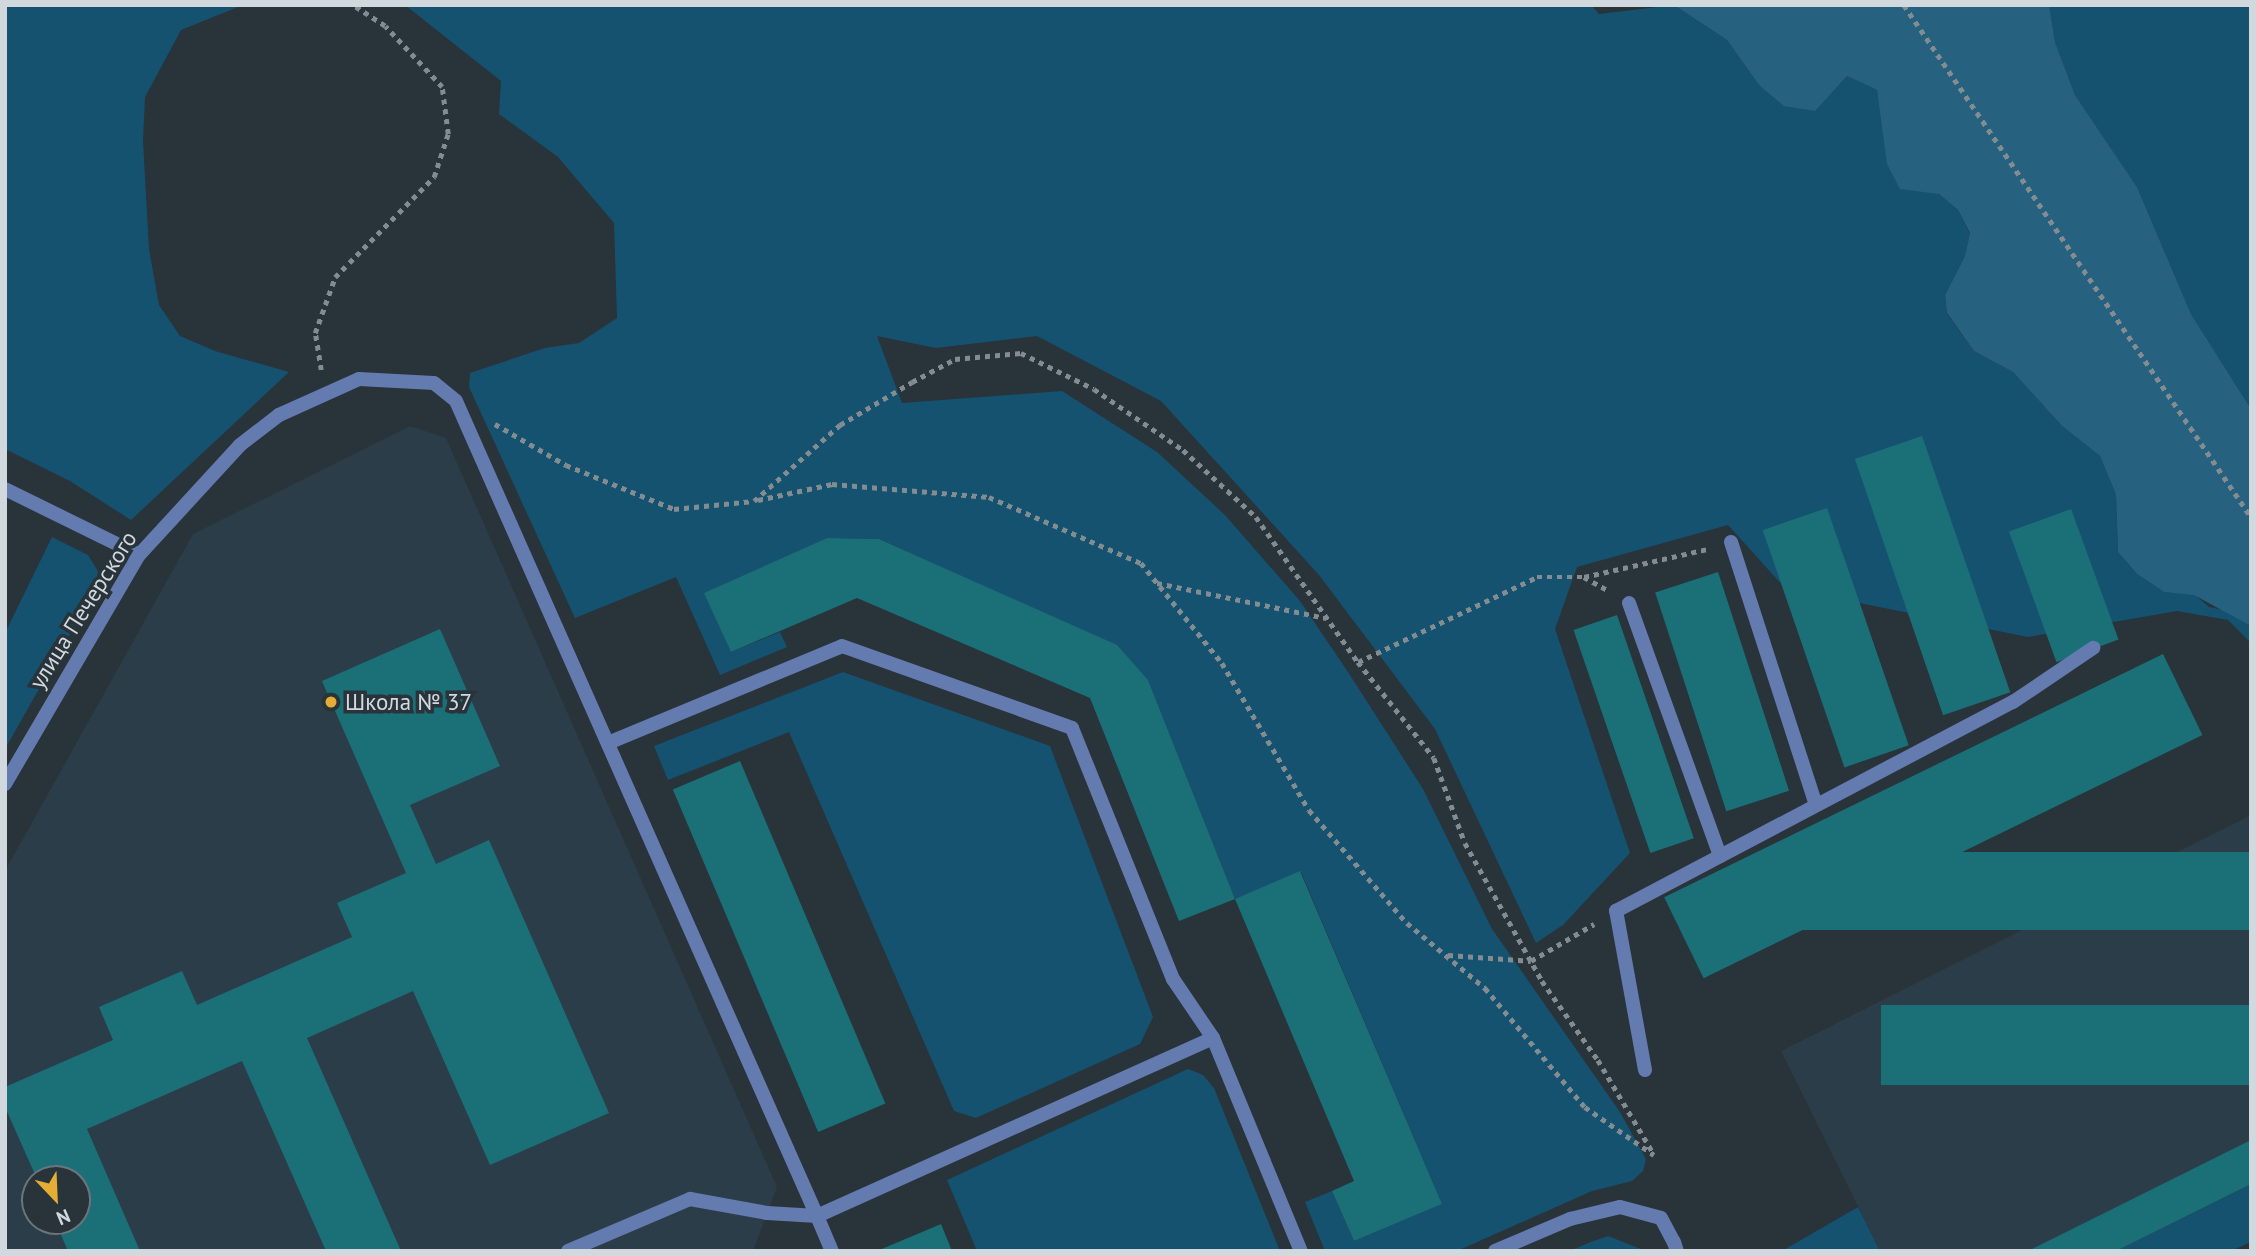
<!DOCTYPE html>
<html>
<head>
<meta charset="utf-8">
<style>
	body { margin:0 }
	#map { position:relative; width:2256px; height:1256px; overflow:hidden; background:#28333a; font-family:"PT Sans",sans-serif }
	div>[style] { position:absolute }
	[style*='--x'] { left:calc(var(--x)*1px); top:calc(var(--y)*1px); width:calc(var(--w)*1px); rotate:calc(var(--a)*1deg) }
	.built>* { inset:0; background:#2b3d48 }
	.green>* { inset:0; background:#155270 }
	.forest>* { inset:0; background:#276180 }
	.building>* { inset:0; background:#1b7078; transform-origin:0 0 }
	.path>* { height:4.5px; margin-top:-2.25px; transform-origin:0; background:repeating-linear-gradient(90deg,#838c91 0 5px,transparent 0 10px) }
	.service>* { height:14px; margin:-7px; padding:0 7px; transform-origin:7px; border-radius:7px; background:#647bb0 }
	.minor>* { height:14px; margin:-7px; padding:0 7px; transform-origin:7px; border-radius:7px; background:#647bb0 }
	.dots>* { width:19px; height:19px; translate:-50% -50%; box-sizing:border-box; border:4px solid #28333a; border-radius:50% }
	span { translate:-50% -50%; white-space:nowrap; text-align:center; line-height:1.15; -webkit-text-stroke:7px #28333a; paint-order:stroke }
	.street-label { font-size:23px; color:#d2d9de }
	.poi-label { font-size:23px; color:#d2d9de }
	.left { translate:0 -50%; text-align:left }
	.frame { position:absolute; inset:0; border:7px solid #d2d9de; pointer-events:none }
	.north { position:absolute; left:21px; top:1165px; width:70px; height:70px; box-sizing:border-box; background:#28333a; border:2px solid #6c757c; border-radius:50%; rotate:157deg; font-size:19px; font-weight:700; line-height:28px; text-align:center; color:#d2d9de }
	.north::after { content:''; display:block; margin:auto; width:24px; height:32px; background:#e5ad35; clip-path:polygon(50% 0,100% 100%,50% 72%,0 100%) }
</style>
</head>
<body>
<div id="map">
	<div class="built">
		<div style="clip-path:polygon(evenodd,410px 426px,446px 438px,777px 1187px,753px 1251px,5px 1251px,5px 871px,193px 534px,410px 426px,35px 1179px,77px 1179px,77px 1221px,35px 1221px,35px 1179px)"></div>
		<div style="clip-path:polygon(2251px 815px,2251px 1184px,2116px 1251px,1880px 1251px,1781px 1051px)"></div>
	</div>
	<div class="green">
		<div style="clip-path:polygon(5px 5px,243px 5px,181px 30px,145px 97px,143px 141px,149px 249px,159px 305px,180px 336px,215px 351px,289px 372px,131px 520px,70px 481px,5px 449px)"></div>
		<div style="clip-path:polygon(405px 5px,1591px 5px,1599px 14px,1674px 5px,1727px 40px,1759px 85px,1815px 110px,1847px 76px,1877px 90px,1883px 126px,1939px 194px,1958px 210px,1970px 234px,1965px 256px,1945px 295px,1947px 314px,1974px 351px,2013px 372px,2062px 426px,2100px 456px,2116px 495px,2118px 552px,2137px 574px,2164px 592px,2194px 594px,2209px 607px,2229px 611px,2251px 626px,2251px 643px,2228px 620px,2177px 611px,2028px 637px,1785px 588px,1728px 525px,1577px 567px,1555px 629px,1630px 853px,1563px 925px,1536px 943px,1435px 729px,1319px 575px,1161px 401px,1037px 336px,936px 348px,877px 336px,902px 403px,1062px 391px,1157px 452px,1225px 515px,1300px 601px,1348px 672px,1423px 789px,1492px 929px,1620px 1112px,1646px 1159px,1643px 1171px,1632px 1181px,1592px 1191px,1457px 1251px,1325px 1251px,1305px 1202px,1332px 1191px,1354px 1241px,1442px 1204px,1301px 872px,1235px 899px,1148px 680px,1117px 646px,879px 539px,827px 538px,705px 593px,731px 652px,780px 632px,787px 647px,720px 675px,676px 577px,575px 618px,469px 387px,470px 373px,545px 348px,579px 343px,617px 318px,614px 223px,558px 157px,499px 114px,501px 81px)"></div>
		<div style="clip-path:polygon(2049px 5px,2251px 5px,2251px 409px,2191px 314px,2137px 187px,2075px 95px,2055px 42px)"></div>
		<div style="clip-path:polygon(52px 537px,88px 555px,98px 571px,94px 592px,5px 749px,5px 633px)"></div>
		<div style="clip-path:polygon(843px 672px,1050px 746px,1153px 1017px,1140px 1044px,976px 1118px,954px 1111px,789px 732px,668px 780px,654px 746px)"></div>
		<div style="clip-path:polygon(1188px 1069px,1203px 1075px,1214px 1088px,1280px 1251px,977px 1251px,947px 1180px)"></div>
		<div style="clip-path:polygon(2251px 1184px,2251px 1242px,2231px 1251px,2116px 1251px)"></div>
		<div style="clip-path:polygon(1858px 1207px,1880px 1251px,1782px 1251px)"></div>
		<div style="clip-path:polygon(1608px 1236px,1646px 1251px,1569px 1251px,1591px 1242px)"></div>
	</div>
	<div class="forest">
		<div style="clip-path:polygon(1674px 5px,2049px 5px,2055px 42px,2075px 95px,2137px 187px,2191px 314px,2251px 409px,2251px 626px,2194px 595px,2164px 592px,2137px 574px,2118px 552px,2116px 495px,2100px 456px,2062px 426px,2013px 372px,1974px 351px,1947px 313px,1945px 295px,1965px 256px,1970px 233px,1958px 210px,1939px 194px,1900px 189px,1887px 164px,1877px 90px,1847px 76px,1815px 111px,1784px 106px,1759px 85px,1727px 40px)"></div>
	</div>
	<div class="building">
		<div style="left:1922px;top:436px;width:271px;height:71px;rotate:71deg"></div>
		<div style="left:1827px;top:508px;width:251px;height:68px;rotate:71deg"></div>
		<div style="left:2071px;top:509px;width:139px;height:66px;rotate:70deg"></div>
		<div style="clip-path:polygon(827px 538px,879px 539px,1117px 645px,1148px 680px,1235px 899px,1179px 921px,1090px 698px,857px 598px,731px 652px,704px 593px)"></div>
		<div style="left:1718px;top:572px;width:230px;height:66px;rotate:72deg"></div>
		<div style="left:1617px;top:615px;width:236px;height:46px;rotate:71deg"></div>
		<div style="clip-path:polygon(440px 629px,500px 766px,410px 805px,436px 864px,489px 840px,609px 1113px,490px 1165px,413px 991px,307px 1038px,401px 1251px,326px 1251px,242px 1061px,87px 1129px,140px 1251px,68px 1251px,55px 1221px,77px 1221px,77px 1179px,37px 1179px,5px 1107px,5px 1087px,113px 1040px,99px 1007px,182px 971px,197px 1005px,352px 937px,337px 903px,406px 873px,322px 681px)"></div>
		<div style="left:2163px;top:654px;width:90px;height:555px;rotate:64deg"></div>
		<div style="left:740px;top:761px;width:372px;height:73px;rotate:67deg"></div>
		<div style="left:2251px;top:852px;width:78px;height:487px;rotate:90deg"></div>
		<div style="clip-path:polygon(1300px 871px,1442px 1204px,1354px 1241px,1332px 1191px,1354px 1181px,1235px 899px)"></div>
		<div style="left:2251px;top:1005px;width:80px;height:370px;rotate:90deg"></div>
		<div style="clip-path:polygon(2251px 1140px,2251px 1184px,2116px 1251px,2028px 1251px)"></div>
		<div style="clip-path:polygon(941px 1224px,952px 1251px,877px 1251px)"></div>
	</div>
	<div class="path">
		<div style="--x:1904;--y:5;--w:619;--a:55.87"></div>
		<div style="--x:321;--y:370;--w:37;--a:-99"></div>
		<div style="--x:315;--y:333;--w:59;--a:-70.3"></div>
		<div style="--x:335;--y:277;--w:141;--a:-45.3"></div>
		<div style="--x:434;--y:177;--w:45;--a:-72"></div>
		<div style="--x:448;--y:134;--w:47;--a:-97.3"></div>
		<div style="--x:442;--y:87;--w:83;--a:-133.1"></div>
		<div style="--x:385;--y:26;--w:38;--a:-147"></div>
		<div style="--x:495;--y:424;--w:82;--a:30"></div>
		<div style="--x:566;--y:465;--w:117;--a:22.2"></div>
		<div style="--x:674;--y:509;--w:80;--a:-5.7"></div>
		<div style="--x:754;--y:501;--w:115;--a:-41.5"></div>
		<div style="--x:840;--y:425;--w:84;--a:-30.8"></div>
		<div style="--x:912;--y:382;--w:49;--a:-28.1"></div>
		<div style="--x:955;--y:359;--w:66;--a:-5.2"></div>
		<div style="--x:1021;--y:353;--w:81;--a:26.3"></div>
		<div style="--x:1094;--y:389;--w:108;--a:34.4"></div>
		<div style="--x:1183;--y:450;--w:99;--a:42.5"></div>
		<div style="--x:1256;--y:517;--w:177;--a:54.9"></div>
		<div style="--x:1358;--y:662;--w:198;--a:-25.4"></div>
		<div style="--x:1537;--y:577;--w:47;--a:0"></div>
		<div style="--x:1584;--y:577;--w:126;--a:-12.8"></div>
		<div style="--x:758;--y:500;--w:76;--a:-12.2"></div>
		<div style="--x:832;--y:484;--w:158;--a:4.7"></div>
		<div style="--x:989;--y:497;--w:166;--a:23.5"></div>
		<div style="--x:1141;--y:563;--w:129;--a:51"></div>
		<div style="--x:1222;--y:663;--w:171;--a:59.4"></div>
		<div style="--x:1309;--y:810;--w:150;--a:49.1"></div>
		<div style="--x:1407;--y:923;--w:102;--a:39.8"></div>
		<div style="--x:1485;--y:988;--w:155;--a:50"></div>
		<div style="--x:1585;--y:1107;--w:84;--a:34.8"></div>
		<div style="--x:1584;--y:577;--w:26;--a:29"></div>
		<div style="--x:1157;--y:583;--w:173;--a:11.7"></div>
		<div style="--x:1358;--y:662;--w:122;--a:51.6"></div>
		<div style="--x:1434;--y:758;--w:90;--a:70"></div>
		<div style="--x:1465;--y:843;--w:158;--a:60.8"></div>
		<div style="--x:1542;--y:981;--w:97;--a:54.7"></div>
		<div style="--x:1598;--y:1060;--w:106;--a:59.3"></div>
		<div style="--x:1448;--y:955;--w:83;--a:4.1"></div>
		<div style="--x:1531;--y:961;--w:73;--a:-30.4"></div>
	</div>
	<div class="service">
		<div style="--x:5;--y:489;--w:149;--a:26.2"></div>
		<div style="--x:1731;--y:542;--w:276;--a:72.1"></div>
		<div style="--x:1629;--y:603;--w:269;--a:70.2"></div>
		<div style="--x:608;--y:743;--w:253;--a:-22.5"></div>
		<div style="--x:842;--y:646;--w:244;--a:19.6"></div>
		<div style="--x:1072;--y:728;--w:271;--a:68.1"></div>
		<div style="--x:1173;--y:979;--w:71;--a:55.9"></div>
		<div style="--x:5;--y:784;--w:265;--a:-59.7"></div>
		<div style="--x:139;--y:555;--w:149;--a:-47.4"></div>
		<div style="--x:240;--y:445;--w:49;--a:-37.6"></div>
		<div style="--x:279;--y:415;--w:88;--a:-24.2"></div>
		<div style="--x:359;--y:379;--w:75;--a:3.1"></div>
		<div style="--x:434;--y:383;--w:28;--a:39"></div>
		<div style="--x:456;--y:401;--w:891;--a:66.11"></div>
		<div style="--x:817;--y:1216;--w:434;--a:-24.2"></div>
		<div style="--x:1213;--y:1038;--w:230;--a:67.6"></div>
		<div style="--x:1645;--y:1070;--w:162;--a:-100.3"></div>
		<div style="--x:1616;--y:911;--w:449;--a:-27.8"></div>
		<div style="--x:2013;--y:702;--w:97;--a:-34"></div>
		<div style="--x:568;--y:1251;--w:133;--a:-23.1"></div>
		<div style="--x:690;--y:1199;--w:78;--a:10.3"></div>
		<div style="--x:767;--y:1213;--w:50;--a:3.4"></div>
		<div style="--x:817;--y:1216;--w:38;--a:67"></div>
		<div style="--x:1495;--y:1251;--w:82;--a:-23.1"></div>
		<div style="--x:1570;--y:1219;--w:51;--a:-13.5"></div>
		<div style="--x:1620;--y:1207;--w:42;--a:15"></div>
		<div style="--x:1661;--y:1218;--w:27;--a:62"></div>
	</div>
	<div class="minor">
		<div style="--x:1674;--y:1242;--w:9;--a:72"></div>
	</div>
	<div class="dots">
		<div style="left:331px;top:702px;background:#e5ad35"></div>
	</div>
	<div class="street-label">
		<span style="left:83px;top:610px;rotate:-58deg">улица Печерского</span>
	</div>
	<div class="poi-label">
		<span class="left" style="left:345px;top:702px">Школа № 37</span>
	</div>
	<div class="frame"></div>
	<div class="north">N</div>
</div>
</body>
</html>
